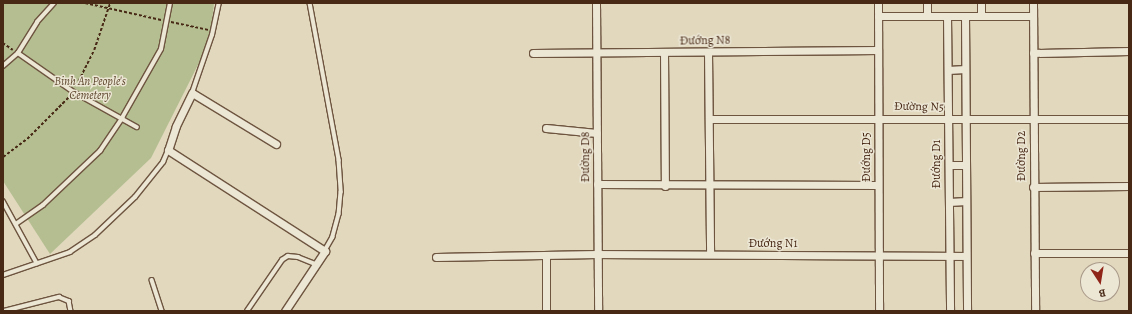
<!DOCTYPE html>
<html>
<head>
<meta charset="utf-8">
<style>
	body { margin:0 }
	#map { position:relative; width:1132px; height:314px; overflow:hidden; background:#e1d8be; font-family:Alegreya,serif }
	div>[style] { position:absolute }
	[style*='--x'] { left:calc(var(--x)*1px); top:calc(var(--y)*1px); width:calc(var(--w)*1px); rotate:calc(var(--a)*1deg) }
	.green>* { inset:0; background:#b4be90 }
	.path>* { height:1.5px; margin-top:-0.75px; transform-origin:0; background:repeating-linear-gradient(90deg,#482916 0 3px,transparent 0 5px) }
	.roads { filter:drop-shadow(1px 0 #6e5540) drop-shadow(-1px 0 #6e5540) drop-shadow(0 1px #6e5540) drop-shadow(0 -1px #6e5540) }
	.lane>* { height:3.5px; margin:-1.75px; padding:0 1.75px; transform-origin:1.75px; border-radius:1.75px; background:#ece6d5 }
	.street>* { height:7px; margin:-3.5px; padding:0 3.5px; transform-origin:3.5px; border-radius:3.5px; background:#ece6d5 }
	span { translate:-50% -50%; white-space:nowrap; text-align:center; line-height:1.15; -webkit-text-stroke:3px #ece6d5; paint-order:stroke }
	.street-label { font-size:12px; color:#482916 }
	.park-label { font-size:12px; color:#5e472e; font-style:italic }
	.frame { position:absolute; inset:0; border:4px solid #482916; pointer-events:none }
	.north { position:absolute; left:1080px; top:262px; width:40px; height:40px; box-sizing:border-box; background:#ece6d5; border:1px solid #aa9a89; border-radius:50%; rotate:168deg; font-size:11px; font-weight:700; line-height:16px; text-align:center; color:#482916 }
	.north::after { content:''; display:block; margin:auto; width:14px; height:18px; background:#8f2418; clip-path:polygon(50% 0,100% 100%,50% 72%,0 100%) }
</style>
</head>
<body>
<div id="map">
	<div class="green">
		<div style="clip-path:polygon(3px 3px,214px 3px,210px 41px,151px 158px,50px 254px,3px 181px)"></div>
	</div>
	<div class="path">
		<div style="--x:85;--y:3;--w:78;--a:12.6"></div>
		<div style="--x:171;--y:22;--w:38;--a:12"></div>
		<div style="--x:3;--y:43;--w:12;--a:35"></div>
		<div style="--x:76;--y:86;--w:40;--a:-63.4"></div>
		<div style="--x:94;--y:50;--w:50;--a:-71.2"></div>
		<div style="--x:3;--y:157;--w:30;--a:-37"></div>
		<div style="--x:27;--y:139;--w:61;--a:-45"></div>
	</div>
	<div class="roads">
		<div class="lane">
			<div style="--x:310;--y:3;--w:160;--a:79.5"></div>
			<div style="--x:339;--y:160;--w:32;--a:86"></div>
			<div style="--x:341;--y:192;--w:22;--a:95"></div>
			<div style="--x:339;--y:214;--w:24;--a:105"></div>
			<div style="--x:333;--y:237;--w:16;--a:120"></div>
			<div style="--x:18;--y:53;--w:68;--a:34.9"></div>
			<div style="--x:74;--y:92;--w:72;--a:29.1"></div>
			<div style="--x:3;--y:66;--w:20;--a:-41"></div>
			<div style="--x:18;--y:53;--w:36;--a:-58"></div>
			<div style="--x:37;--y:22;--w:25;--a:-48"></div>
			<div style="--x:192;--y:93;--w:61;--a:-71"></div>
			<div style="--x:212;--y:35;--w:33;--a:-78"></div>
			<div style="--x:3;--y:201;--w:71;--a:61.3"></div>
			<div style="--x:16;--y:224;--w:33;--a:-35"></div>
			<div style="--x:43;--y:205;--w:79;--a:-43.5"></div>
			<div style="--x:100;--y:151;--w:40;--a:-56"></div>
			<div style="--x:122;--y:118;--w:79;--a:-60.5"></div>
			<div style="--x:161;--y:49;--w:47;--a:-78.9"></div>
			<div style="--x:3;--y:275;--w:71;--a:-18.9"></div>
			<div style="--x:70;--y:252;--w:30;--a:-34"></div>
			<div style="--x:95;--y:235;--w:55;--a:-43.5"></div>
			<div style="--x:135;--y:197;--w:45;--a:-51.3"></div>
			<div style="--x:163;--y:162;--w:13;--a:-67"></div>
			<div style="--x:152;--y:280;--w:33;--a:72"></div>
			<div style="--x:4;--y:311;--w:57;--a:-14.3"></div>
			<div style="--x:59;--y:297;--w:11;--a:22"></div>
			<div style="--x:69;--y:301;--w:10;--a:79"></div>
			<div style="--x:247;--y:311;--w:62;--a:-55.5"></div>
			<div style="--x:282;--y:260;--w:7;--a:-34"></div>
			<div style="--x:288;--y:256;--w:10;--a:6"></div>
			<div style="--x:298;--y:257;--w:18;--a:22"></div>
		</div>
		<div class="street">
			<div style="--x:596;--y:3;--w:308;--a:89.6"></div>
			<div style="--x:878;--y:3;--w:308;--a:89.8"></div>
			<div style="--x:927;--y:3;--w:13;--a:90"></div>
			<div style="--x:1033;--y:3;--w:308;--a:89.6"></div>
			<div style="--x:878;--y:16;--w:155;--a:0"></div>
			<div style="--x:947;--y:16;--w:295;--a:89.4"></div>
			<div style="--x:965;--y:16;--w:295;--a:89.6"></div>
			<div style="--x:981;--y:16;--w:13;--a:-90"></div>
			<div style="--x:664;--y:52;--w:134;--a:89.6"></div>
			<div style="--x:708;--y:52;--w:202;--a:89.4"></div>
			<div style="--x:533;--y:53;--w:345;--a:-0.5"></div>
			<div style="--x:1033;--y:53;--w:96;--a:-1.2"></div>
			<div style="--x:948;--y:70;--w:17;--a:-3"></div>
			<div style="--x:709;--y:119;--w:420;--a:0"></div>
			<div style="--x:546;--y:128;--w:51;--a:5.6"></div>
			<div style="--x:276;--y:144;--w:98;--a:-148.7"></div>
			<div style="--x:192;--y:93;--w:37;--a:116"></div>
			<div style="--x:176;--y:126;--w:25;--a:108"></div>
			<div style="--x:168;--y:150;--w:187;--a:32.8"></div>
			<div style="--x:325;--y:251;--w:72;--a:123.7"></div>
			<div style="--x:949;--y:165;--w:17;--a:0"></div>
			<div style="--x:597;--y:184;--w:281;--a:0.2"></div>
			<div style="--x:1033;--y:187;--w:96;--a:-0.6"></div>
			<div style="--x:949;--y:202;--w:17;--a:-3"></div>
			<div style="--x:1034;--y:253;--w:95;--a:0"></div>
			<div style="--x:546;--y:256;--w:55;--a:90"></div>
			<div style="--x:436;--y:257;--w:161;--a:-1.1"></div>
			<div style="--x:597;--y:254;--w:369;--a:0.3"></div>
		</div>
	</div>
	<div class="street-label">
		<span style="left:705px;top:41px;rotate:-1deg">Đướng N8</span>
		<span style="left:919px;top:107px;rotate:1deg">Đường N5</span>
		<span style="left:1022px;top:156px;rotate:-90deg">Đường D2</span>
		<span style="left:586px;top:157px;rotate:-90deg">Đường D8</span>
		<span style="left:867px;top:157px;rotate:-90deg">Đướng D5</span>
		<span style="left:937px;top:164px;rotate:-90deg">Đướng D1</span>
		<span style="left:773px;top:244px">Đướng N1</span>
	</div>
	<div class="park-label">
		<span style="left:90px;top:89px">Binh An People's<br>Cemetery</span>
	</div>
	<div class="frame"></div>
	<div class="north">B</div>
</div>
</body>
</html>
